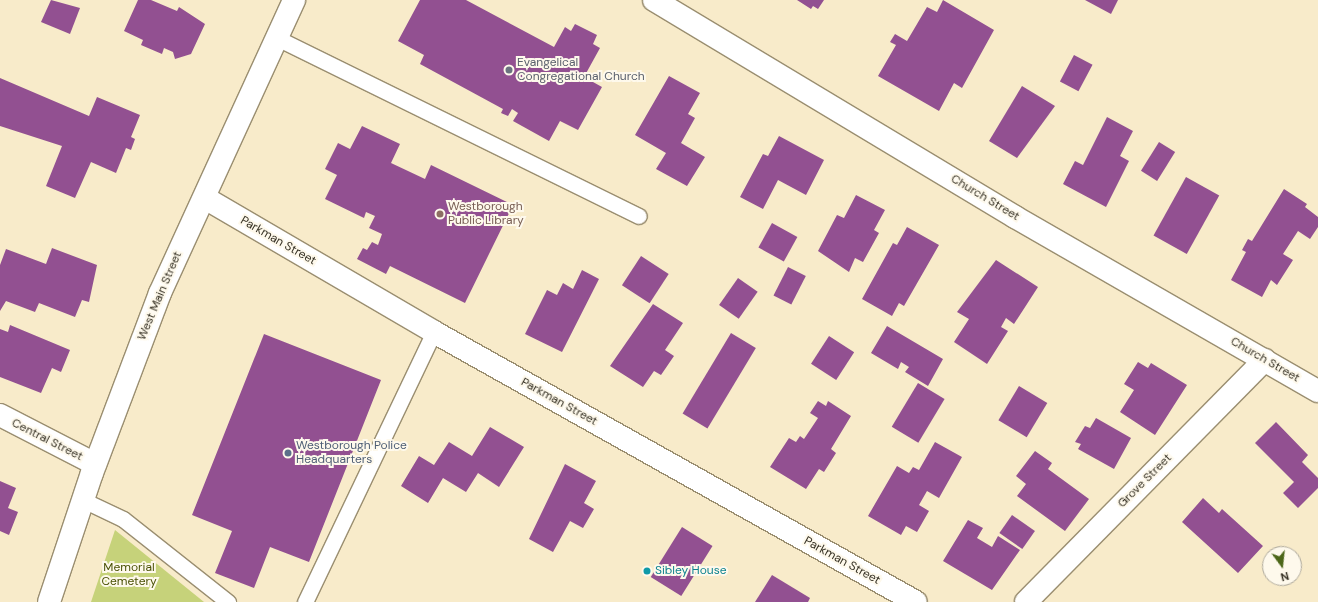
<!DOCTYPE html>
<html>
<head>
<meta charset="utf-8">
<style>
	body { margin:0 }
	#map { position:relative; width:1318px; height:602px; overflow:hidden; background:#f8ebca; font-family:"DM Sans",sans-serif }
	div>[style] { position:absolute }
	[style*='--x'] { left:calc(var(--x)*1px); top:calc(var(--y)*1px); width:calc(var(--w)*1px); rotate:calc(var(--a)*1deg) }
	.green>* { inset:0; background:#c6d27a }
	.building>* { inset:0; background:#925091; transform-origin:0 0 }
	.roads { filter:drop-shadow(1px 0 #9a8e70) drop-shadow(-1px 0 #9a8e70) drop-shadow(0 1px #9a8e70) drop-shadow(0 -1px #9a8e70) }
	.service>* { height:15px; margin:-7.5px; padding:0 7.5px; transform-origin:7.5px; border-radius:7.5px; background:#fff }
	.minor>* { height:22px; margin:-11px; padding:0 11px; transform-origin:11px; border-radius:11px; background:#fff }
	.tertiary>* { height:22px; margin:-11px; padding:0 11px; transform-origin:11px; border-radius:11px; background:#fff }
	.secondary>* { height:22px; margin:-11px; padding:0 11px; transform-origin:11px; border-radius:11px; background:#fff }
	.dots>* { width:11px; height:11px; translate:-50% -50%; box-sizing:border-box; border:2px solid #fef9ec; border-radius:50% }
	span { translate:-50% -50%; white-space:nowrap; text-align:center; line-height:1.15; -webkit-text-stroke:4px #fef9ec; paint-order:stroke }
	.worship-label { font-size:12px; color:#5b616d }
	.left { translate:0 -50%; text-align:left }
	.street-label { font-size:12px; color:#353023 }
	.education-label { font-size:12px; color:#785e54 }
	.service-label { font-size:12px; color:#4e5e75 }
	.park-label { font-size:12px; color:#4b5207 }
	.culture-label { font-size:12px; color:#0d838f }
	.north { position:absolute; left:1262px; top:546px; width:40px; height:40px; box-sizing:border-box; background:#fef9ec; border:1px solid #aea99c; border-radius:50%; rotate:165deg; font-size:11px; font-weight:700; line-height:16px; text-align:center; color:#353023 }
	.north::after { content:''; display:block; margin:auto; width:14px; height:18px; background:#4c6618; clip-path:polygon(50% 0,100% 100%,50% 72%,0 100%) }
</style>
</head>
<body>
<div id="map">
	<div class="green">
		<div style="clip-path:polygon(115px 530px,204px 602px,91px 602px)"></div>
	</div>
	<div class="building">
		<div style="clip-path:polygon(51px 0,80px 8px,70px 34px,41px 22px)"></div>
		<div style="clip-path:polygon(138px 0,151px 0,177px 11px,179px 7px,205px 24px,191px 54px,175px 59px,173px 52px,164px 48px,162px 54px,141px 45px,143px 40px,124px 31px)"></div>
		<div style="clip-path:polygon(420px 0,466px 0,554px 47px,565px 27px,571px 31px,575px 24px,597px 35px,593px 44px,600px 48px,584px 77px,602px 87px,578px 130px,560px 121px,549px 141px,513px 121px,518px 113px,512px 109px,508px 116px,501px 113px,503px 109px,420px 64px,424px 55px,398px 41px)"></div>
		<div style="clip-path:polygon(797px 0,824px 0,818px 9px,813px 6px,811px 9px)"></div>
		<div style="clip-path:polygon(943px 0,994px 30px,962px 88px,954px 83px,939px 111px,878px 76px,896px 45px,890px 42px,895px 34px,907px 41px,927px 7px,937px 12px)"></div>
		<div style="clip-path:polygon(1085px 0,1118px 0,1111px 14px)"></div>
		<div style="left:1074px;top:55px;width:21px;height:30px;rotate:28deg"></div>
		<div style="clip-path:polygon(669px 76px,700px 93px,688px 114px,695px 118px,681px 143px,705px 157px,687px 186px,656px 169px,666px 153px,635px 135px)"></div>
		<div style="clip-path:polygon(0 78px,89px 116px,97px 97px,140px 115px,131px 137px,135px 139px,131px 150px,126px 148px,116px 173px,91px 162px,75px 198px,46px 186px,62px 146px,0 126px)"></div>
		<div style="clip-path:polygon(1022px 86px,1055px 106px,1017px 158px,989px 141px)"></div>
		<div style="clip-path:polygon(1107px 117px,1133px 131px,1120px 156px,1129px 161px,1106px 207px,1063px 184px,1075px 161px,1083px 165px)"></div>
		<div style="clip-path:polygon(362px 126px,400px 144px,391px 163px,425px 179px,431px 165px,513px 205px,465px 303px,390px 266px,386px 274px,357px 259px,363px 248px,367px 250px,372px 242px,378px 245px,382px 234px,369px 228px,375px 216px,366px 212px,364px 218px,325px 199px,337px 175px,325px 169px,338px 143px,350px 149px)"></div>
		<div style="clip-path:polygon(779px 136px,824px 160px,806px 195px,778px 180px,763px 209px,740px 197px,763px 154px,768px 156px)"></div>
		<div style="left:1159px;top:142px;width:19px;height:34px;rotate:32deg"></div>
		<div style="left:1186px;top:177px;width:38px;height:67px;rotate:29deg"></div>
		<div style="clip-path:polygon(1284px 189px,1307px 204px,1305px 207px,1318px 217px,1318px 227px,1310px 239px,1298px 231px,1283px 254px,1293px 260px,1277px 285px,1271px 280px,1262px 297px,1231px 280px,1246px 252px,1242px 250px,1248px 239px,1252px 241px)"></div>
		<div style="clip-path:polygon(856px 195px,885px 210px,874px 230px,879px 233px,863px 262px,855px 258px,849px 272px,818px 251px,837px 215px,844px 218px)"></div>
		<div style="left:772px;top:223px;width:29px;height:28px;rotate:29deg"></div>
		<div style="clip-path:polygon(907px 227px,939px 245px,904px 306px,899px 303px,892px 316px,862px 299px,893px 243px,897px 245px)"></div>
		<div style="clip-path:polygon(52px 248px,97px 265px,89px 302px,82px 300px,75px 317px,39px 303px,35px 312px,6px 301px,0 311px,0 265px,6px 249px,46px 264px)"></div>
		<div style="left:641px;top:256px;width:33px;height:35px;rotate:33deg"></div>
		<div style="clip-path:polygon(996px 260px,1038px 287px,1014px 324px,1006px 318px,1001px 327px,1008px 331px,987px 364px,954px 342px,969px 319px,957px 312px)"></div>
		<div style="left:788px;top:267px;width:20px;height:32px;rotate:27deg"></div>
		<div style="clip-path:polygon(582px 270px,599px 279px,562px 352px,525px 334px,547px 290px,557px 295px,563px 283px,573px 289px)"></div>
		<div style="left:738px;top:278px;width:24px;height:33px;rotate:35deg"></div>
		<div style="clip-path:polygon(653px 304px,683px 323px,665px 350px,674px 356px,661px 375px,654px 371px,643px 387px,610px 366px)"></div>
		<div style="clip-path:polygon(10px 325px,70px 350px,61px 372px,52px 368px,41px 393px,0 377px,0 329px,8px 332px)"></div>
		<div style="clip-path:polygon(887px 326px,943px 359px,928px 386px,905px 372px,909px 367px,901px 362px,898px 369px,871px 353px)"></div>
		<div style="left:731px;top:333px;width:29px;height:94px;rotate:31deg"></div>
		<div style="clip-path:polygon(264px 334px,381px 380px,309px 562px,270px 547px,254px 588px,215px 573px,232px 531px,192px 515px)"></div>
		<div style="left:829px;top:336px;width:30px;height:33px;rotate:33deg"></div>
		<div style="clip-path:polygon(1138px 362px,1148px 368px,1151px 363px,1187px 385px,1155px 435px,1120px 412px,1134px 390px,1124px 384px)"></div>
		<div style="left:918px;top:383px;width:31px;height:51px;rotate:31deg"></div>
		<div style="left:1019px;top:386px;width:33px;height:40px;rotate:31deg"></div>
		<div style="clip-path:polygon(818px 401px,826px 406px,828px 401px,851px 416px,831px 449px,836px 453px,824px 472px,819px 469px,806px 489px,770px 467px,789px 438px,796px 442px,800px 436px,804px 439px,818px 418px,810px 413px)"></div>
		<div style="clip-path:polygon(1096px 418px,1131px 438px,1114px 469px,1078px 449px,1081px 444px,1075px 442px,1085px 426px,1090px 428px)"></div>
		<div style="clip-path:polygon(1276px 422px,1308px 455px,1302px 462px,1318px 478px,1318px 488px,1298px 508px,1283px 493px,1294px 482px,1255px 443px)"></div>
		<div style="clip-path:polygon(490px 427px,524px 447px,499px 487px,478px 473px,466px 492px,443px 478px,428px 503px,401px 486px,419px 456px,434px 465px,449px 442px,472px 456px)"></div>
		<div style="clip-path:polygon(935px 442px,962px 457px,939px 498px,927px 491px,919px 505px,929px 511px,917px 532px,906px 526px,901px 535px,868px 516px,897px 466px,909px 473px,913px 467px,919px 470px)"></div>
		<div style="clip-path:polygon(1035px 451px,1052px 463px,1048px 469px,1089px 499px,1065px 531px,1017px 496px,1026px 484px,1016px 476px)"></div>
		<div style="clip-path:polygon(565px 464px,596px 481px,584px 503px,594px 509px,583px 528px,570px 521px,553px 552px,529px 539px)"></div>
		<div style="clip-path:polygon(0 481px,16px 488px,8px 508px,18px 512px,9px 535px,0 531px)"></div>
		<div style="clip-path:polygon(1203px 498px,1219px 513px,1222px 509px,1263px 546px,1238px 573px,1182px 522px)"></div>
		<div style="left:1012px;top:515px;width:28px;height:22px;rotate:35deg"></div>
		<div style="clip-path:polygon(968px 520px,983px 528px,977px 538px,992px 547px,998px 536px,1020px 550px,992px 590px,943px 561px)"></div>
		<div style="left:682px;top:527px;width:36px;height:59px;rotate:32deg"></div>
		<div style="clip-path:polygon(772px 575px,810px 598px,808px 602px,755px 602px)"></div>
	</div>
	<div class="roads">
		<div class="service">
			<div style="--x:277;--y:38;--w:403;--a:26.2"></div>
			<div style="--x:83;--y:500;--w:44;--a:25.4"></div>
			<div style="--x:123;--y:519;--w:134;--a:38.3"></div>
			<div style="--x:305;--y:602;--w:299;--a:-64.5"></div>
		</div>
		<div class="minor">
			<div style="--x:205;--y:198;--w:265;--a:30.3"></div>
			<div style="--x:434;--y:332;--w:552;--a:29.26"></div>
			<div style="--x:0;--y:415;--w:107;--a:27.3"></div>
			<div style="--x:1026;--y:602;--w:340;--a:-45.4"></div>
		</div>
		<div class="tertiary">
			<div style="--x:654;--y:0;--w:421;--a:31"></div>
			<div style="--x:1015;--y:217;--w:349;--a:29.9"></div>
		</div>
		<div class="secondary">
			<div style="--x:49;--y:602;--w:136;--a:-71.6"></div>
			<div style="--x:92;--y:473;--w:192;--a:-69.3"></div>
			<div style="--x:160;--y:293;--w:322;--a:-65.4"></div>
		</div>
	</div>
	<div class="dots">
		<div style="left:509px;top:70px;background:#6b7280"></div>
		<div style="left:440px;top:214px;background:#8d6e63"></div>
		<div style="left:288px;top:453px;background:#5c6f8a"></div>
		<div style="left:647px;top:571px;background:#0f9aa8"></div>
	</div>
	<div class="worship-label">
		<span class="left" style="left:517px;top:70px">Evangelical<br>Congregational Church</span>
	</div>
	<div class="street-label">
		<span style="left:985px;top:198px;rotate:31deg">Church Street</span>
		<span style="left:278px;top:241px;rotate:30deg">Parkman Street</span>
		<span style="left:160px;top:296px;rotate:-67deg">West Main Street</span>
		<span style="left:1265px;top:360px;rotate:30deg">Church Street</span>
		<span style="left:559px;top:402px;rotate:29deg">Parkman Street</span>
		<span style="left:47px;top:440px;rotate:27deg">Central Street</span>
		<span style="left:1145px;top:481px;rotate:-45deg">Grove Street</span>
		<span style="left:842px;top:561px;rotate:29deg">Parkman Street</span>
	</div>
	<div class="education-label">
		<span class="left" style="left:448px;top:214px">Westborough<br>Public Library</span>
	</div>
	<div class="service-label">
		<span class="left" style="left:296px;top:453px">Westborough Police<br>Headquarters</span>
	</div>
	<div class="park-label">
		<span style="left:129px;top:575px">Memorial<br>Cemetery</span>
	</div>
	<div class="culture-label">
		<span class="left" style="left:655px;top:571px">Sibley House</span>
	</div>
	<div class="north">N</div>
</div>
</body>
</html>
